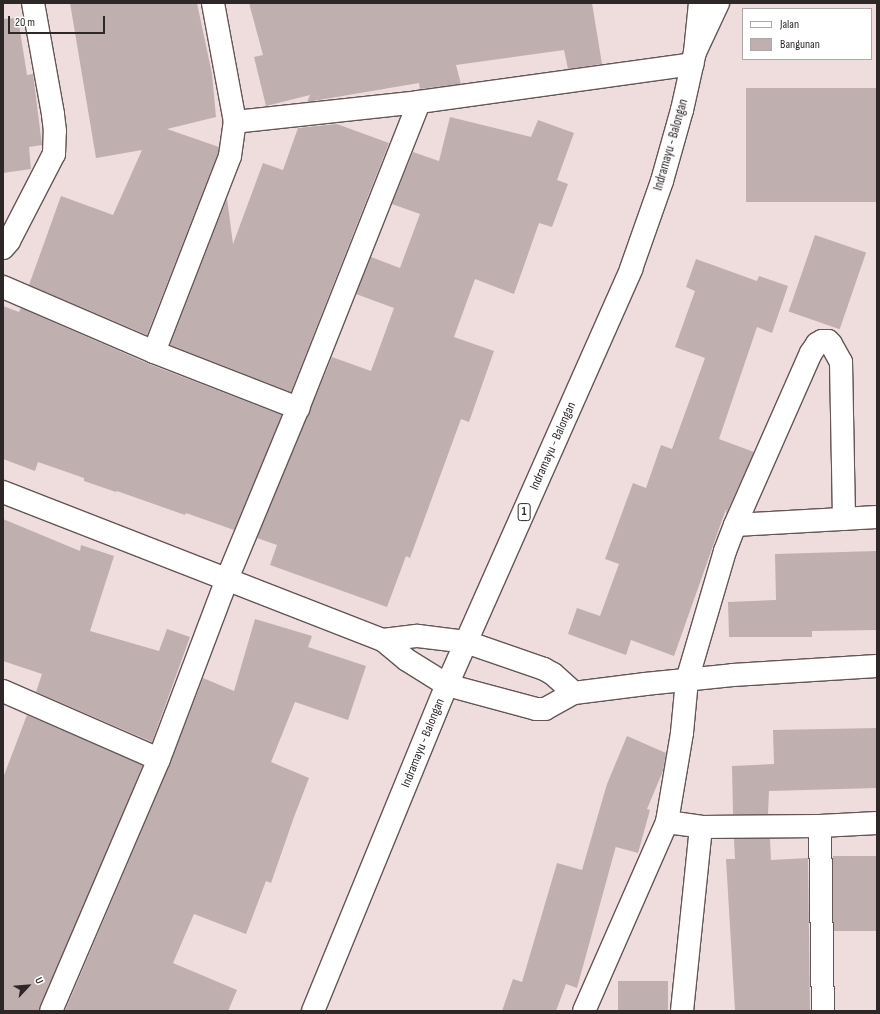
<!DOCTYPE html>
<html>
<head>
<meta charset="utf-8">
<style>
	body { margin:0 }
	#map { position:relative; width:880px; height:1014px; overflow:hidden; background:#efdddd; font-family:"Sofia Sans Condensed",sans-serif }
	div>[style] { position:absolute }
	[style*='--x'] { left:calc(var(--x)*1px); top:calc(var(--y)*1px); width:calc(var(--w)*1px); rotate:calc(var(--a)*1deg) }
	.building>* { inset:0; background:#bfafaf; transform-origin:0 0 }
	.roads { filter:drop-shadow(1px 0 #645656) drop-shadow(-1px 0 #645656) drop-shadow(0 1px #645656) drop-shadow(0 -1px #645656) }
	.minor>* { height:22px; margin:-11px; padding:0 11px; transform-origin:11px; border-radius:11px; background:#fff }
	.trunk>* { height:22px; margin:-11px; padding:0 11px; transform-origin:11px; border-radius:11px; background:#fff }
	span { translate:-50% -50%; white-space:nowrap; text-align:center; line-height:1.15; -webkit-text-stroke:3.5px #fff; paint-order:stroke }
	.shield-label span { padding:1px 3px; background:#fff; border:1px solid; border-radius:3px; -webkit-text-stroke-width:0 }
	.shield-label { font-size:12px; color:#2d2727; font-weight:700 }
	.street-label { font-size:13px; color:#2d2727 }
	.frame { position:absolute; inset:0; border:4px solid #2d2727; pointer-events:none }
	.legend { position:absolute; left:742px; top:8px; width:130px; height:52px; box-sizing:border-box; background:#fff; border:1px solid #aba9a9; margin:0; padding:5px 7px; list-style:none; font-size:12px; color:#2d2727 }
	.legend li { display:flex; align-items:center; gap:8px; height:20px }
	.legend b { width:20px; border:1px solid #aba9a9 }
	.north { position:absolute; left:8px; top:966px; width:40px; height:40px; -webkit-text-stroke:3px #fff; paint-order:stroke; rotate:64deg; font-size:11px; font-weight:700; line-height:16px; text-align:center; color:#2d2727 }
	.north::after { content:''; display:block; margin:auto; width:14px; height:18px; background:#2d2727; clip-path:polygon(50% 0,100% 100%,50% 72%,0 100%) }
	.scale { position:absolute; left:8px; top:16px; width:97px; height:18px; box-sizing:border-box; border:2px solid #2d2727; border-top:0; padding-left:5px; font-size:12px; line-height:14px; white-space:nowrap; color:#2d2727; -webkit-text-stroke:3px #fff; paint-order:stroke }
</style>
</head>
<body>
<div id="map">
	<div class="building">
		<div style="clip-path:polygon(70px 3px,197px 3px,212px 74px,216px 117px,167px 129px,219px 147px,218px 153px,147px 335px,29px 285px,61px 196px,113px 215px,142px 150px,96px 158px)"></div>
		<div style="clip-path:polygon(249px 3px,592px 3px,602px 64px,568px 69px,564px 50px,456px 65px,461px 84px,420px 89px,419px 83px,307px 102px,310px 95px,266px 106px,254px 57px,263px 55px)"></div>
		<div style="clip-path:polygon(18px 18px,27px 75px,33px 74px,42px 145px,29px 147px,31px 169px,3px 173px,3px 19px)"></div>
		<div style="left:746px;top:88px;width:131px;height:114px"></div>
		<div style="clip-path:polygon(450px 117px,531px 137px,538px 120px,574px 133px,557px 180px,568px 184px,552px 227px,539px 223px,514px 294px,475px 279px,454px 337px,494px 351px,469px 422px,461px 419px,410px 558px,406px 556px,387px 607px,270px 565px,277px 545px,257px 538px,332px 357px,371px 371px,394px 308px,356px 294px,371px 257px,400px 268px,420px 214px,392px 204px,413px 152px,439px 161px)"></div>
		<div style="clip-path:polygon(337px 124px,389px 143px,291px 392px,170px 345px,227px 198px,233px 244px,263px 163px,283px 170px,298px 128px)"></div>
		<div style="left:815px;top:235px;width:54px;height:81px;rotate:19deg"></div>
		<div style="clip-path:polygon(696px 259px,757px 281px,759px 276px,788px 286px,772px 333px,757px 327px,719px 439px,754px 452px,726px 514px,726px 509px,674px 656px,631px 640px,626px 655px,568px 634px,577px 608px,600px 616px,619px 564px,605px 559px,633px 483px,646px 488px,661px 445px,672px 449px,705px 358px,675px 347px,695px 291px,686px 287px)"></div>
		<div style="clip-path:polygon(3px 306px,19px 312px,21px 308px,149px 364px,282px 415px,234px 530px,186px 513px,185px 515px,117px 491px,116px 492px,84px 481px,84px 478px,38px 462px,35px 471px,3px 459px)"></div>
		<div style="clip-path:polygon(3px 519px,80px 551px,81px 545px,114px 556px,90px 631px,159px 651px,167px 629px,190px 637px,152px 742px,36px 692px,42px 674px,3px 661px)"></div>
		<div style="clip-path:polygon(877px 551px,877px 630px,812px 631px,812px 637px,729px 637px,728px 602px,776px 600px,775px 554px)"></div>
		<div style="clip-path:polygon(255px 619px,312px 636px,308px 647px,366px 666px,348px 720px,295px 702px,271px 762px,309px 778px,294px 817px,271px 883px,266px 881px,246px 934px,194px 914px,173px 963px,237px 990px,228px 1011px,65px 1011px,170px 764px,203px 678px,234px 691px)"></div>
		<div style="clip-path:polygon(27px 715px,143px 765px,39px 1011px,3px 1011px,3px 778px)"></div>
		<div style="clip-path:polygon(877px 728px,877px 788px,769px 791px,768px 814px,733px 814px,732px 766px,774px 764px,773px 730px)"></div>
		<div style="clip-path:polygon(627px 736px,666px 753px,663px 771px,647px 809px,650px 810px,638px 853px,616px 847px,616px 846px,577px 988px,566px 984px,556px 1011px,502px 1011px,513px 979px,522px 982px,557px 863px,582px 870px,607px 784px)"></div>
		<div style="clip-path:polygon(734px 839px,770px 839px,771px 860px,808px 858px,810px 1011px,735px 1011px,726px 859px,735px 859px)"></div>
		<div style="left:877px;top:856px;width:75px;height:44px;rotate:90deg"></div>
		<div style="left:668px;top:981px;width:30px;height:50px;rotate:90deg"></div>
	</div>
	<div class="roads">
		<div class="minor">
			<div style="--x:696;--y:50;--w:52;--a:-64.9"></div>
			<div style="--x:235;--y:122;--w:185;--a:-6.2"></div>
			<div style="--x:419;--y:102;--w:276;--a:-7.9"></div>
			<div style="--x:3;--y:248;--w:9;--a:-49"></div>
			<div style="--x:9;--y:241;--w:98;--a:-62.7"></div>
			<div style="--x:54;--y:154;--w:23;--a:-88"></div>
			<div style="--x:55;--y:131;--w:17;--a:-97"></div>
			<div style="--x:53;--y:114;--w:113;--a:-100.2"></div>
			<div style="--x:3;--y:287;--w:164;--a:23.3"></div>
			<div style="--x:154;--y:352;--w:155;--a:21.3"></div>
			<div style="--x:154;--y:352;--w:210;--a:-68.8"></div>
			<div style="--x:230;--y:156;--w:34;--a:-82"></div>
			<div style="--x:235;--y:122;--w:121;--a:-100.5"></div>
			<div style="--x:3;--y:492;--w:408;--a:21.3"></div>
			<div style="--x:383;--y:640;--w:31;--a:40"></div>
			<div style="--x:407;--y:660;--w:47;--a:32"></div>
			<div style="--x:447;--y:685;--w:92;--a:15.1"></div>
			<div style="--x:536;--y:709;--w:9;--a:0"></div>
			<div style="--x:545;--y:709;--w:33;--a:-29"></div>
			<div style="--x:574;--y:693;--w:72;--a:-7.2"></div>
			<div style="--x:645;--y:684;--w:88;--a:-5.8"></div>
			<div style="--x:733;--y:675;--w:144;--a:-3.6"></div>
			<div style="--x:877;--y:517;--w:142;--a:176.8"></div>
			<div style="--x:735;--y:525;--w:28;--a:111"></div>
			<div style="--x:725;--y:551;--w:134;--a:106.4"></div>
			<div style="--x:687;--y:680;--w:53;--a:95.4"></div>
			<div style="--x:682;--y:733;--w:90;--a:99.6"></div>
			<div style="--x:667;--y:822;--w:34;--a:8"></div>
			<div style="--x:701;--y:827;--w:119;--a:-0.5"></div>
			<div style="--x:820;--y:826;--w:57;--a:-3"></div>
			<div style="--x:735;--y:525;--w:188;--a:-66.2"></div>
			<div style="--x:811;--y:353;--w:11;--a:-56"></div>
			<div style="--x:817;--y:344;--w:6;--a:-31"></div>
			<div style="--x:822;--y:341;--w:6;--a:0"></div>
			<div style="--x:828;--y:341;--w:4;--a:45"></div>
			<div style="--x:831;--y:344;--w:21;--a:61"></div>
			<div style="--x:841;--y:362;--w:157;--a:88.9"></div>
			<div style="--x:383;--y:640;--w:35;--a:-7"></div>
			<div style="--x:418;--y:636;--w:48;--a:7.1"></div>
			<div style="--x:466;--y:642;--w:83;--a:19.1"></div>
			<div style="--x:544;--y:669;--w:10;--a:29"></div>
			<div style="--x:553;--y:674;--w:28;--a:42"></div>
			<div style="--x:3;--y:691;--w:170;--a:23.6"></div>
			<div style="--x:820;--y:826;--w:185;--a:89.1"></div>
			<div style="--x:51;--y:1011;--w:274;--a:-66.8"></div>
			<div style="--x:159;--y:759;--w:192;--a:-69.3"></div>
			<div style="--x:227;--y:579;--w:185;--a:-67.5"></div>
			<div style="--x:298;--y:408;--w:329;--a:-68.4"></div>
			<div style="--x:584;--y:1011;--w:206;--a:-66.3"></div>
			<div style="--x:682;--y:1011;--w:185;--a:-84.1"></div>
		</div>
		<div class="trunk">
			<div style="--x:313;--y:1011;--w:352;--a:-67.7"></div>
			<div style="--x:447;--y:685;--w:455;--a:-66.1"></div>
			<div style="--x:631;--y:269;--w:93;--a:-70.6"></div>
			<div style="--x:662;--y:181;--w:74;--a:-74.3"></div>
			<div style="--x:682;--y:110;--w:59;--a:-77.4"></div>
			<div style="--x:695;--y:52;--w:49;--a:-84.2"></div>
		</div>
	</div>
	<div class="shield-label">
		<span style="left:524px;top:512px">1</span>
	</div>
	<div class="street-label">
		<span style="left:671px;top:145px;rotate:-74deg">Indramayu - Balongan</span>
		<span style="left:553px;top:446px;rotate:-66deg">Indramayu - Balongan</span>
		<span style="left:423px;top:743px;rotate:-68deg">Indramayu - Balongan</span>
	</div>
	<div class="frame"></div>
	<ul class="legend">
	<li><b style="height:5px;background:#fff"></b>Jalan</li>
	<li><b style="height:11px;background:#bfafaf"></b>Bangunan</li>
	</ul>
	<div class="north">U</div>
	<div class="scale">20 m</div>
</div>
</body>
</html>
